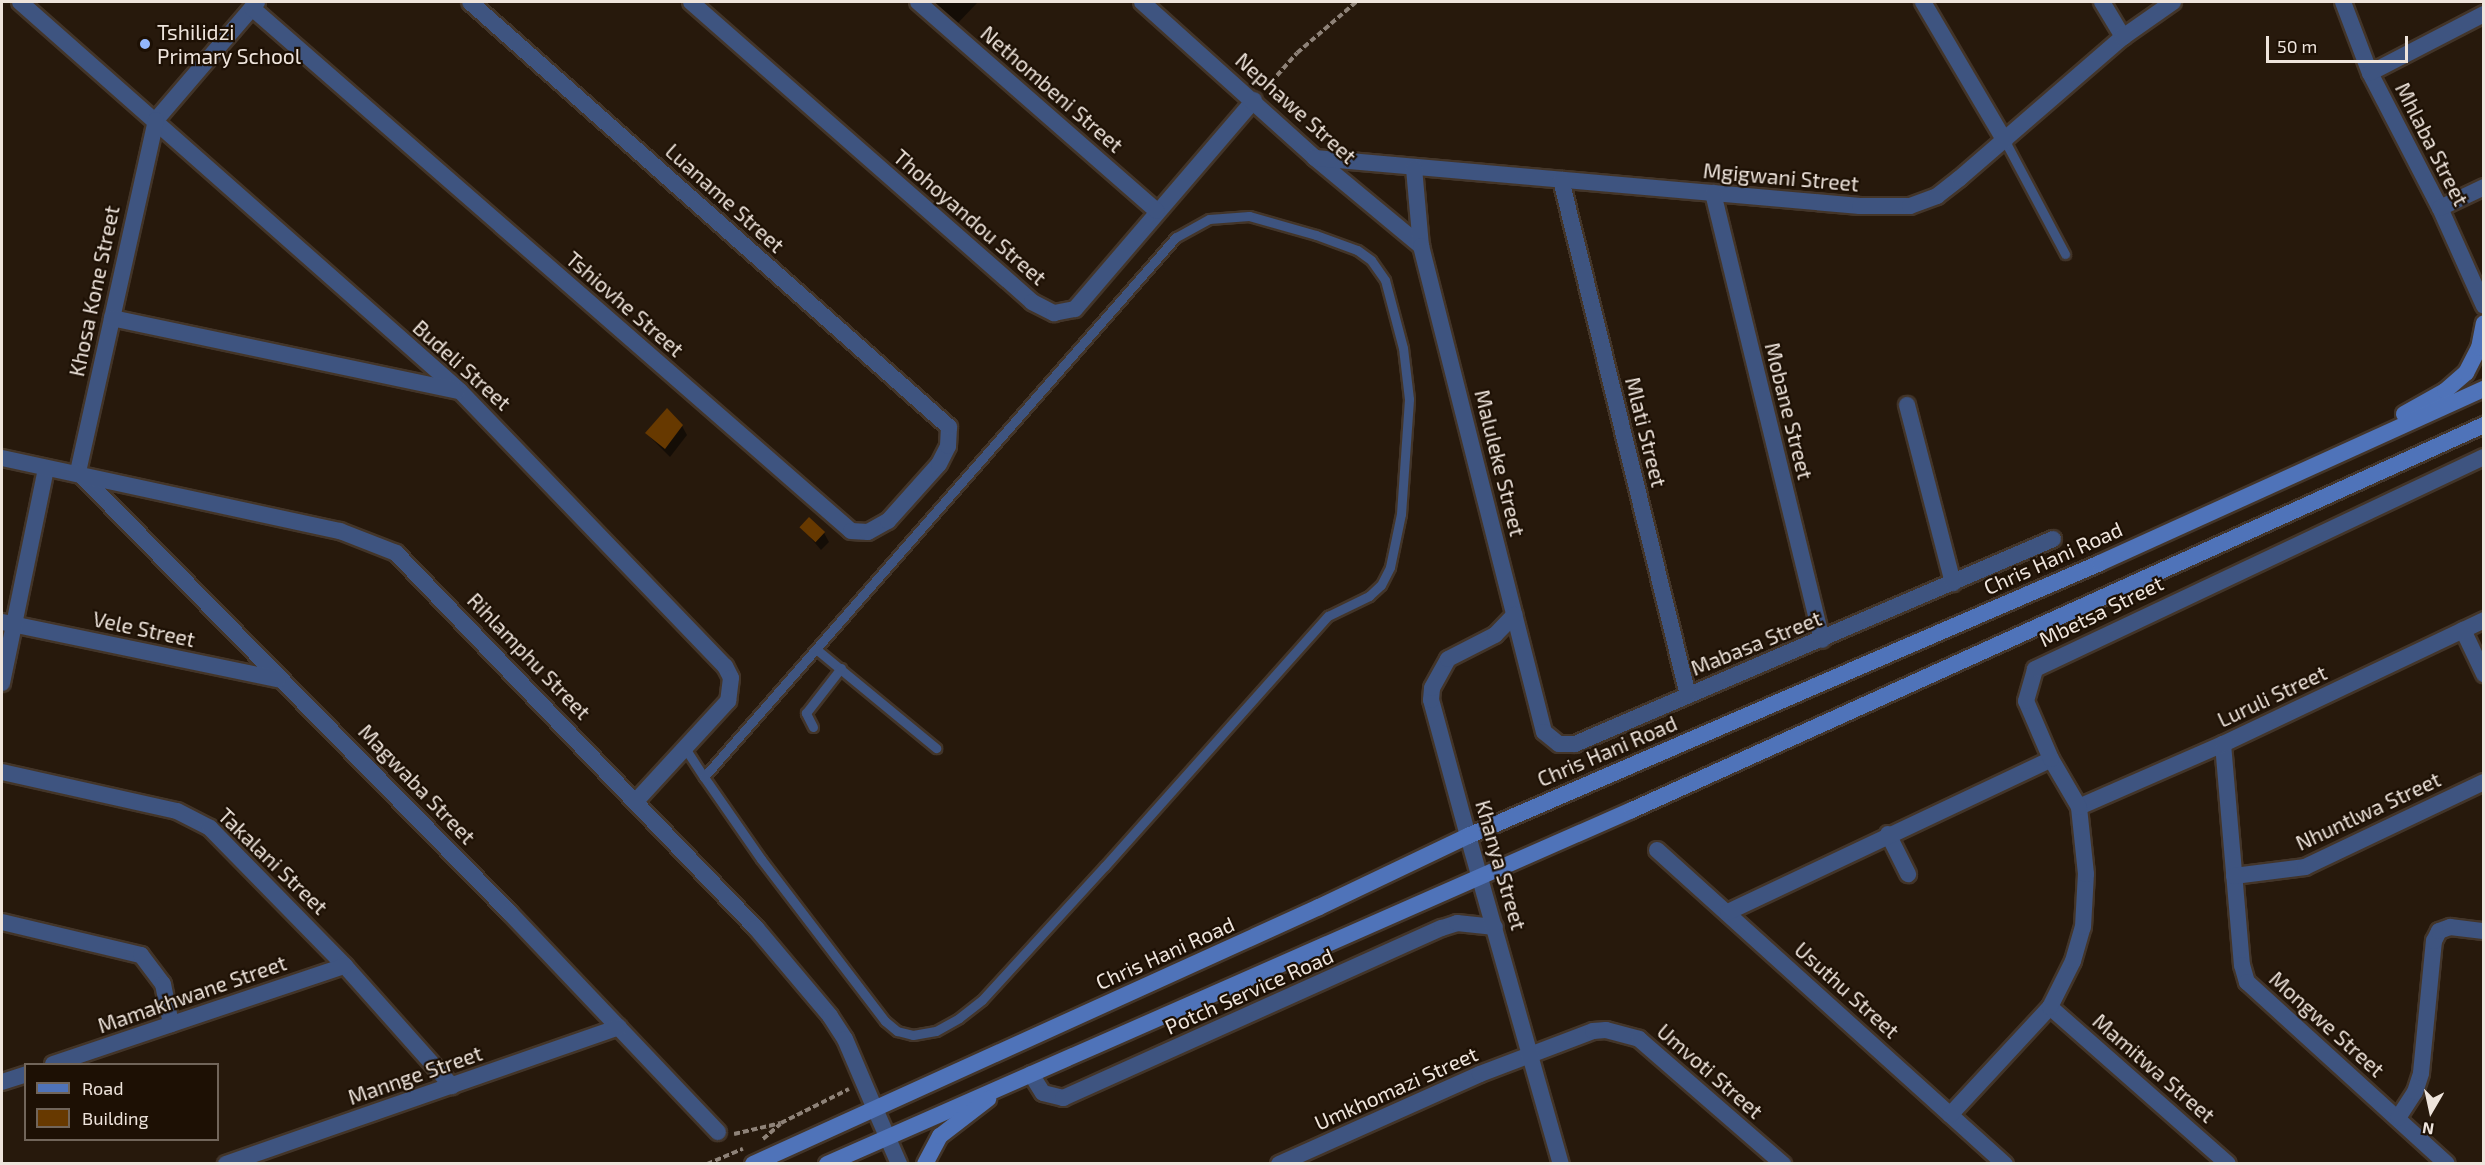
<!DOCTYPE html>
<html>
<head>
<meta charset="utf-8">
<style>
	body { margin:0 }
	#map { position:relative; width:2485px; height:1165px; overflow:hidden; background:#27190c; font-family:"Exo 2",sans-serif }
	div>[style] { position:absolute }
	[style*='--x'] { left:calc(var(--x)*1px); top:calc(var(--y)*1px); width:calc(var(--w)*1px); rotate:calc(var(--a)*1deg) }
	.shadow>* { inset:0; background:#0007 }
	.building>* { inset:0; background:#673900; transform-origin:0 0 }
	.path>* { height:4px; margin-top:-2px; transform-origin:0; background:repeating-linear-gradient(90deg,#8e8278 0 6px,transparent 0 9px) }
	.roads { filter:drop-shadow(2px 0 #433529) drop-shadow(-2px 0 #433529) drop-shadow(0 2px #433529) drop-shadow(0 -2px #433529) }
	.service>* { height:9px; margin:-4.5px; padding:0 4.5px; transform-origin:4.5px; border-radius:4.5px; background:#3e5480 }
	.minor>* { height:16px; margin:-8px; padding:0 8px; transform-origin:8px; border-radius:8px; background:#3e5480 }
	.tertiary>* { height:16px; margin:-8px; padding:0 8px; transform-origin:8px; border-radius:8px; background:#3e5480 }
	.secondary>* { height:16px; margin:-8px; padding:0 8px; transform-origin:8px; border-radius:8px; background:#4f73b9 }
	.dots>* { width:16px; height:16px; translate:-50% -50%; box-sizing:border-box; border:3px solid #1d1004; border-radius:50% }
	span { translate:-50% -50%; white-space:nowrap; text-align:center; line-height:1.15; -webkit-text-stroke:4.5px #1d1004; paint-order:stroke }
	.poi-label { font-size:21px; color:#eee4dc }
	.left { translate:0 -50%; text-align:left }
	.street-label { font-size:21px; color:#eee4dc }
	.frame { position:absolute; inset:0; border:3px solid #eee4dc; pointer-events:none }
	.legend { position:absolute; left:24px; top:1063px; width:195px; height:78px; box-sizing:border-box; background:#1d1004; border:2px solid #71655a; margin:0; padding:8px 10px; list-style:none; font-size:18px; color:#eee4dc }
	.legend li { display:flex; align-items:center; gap:12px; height:30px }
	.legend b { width:30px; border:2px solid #71655a }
	.north { position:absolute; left:2401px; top:1081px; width:60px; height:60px; -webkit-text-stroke:4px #1d1004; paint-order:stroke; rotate:189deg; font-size:16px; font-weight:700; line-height:24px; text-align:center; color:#eee4dc }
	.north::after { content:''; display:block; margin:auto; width:21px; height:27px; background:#eee4dc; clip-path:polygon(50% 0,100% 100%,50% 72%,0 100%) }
	.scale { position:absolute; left:2266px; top:36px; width:142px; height:27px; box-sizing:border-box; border:3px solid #eee4dc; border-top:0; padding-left:8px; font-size:18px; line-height:21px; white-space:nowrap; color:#eee4dc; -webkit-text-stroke:4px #1d1004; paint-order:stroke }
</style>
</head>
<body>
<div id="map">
	<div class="shadow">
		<div style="clip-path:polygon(934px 2px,978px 2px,957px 24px)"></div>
		<div style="clip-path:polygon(682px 426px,687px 435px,670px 457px,647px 434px)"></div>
		<div style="clip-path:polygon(802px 528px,824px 533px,829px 542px,821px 550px)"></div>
	</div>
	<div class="building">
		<div style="clip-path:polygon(667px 408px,683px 425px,665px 449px,645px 433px)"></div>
		<div style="left:809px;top:517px;width:22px;height:14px;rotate:43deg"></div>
	</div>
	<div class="path">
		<div style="--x:1265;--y:89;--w:48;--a:-48.4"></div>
		<div style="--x:1297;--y:53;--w:78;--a:-40.8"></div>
		<div style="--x:734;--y:1134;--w:48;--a:-13.2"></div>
		<div style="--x:781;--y:1123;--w:76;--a:-26.6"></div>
		<div style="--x:763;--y:1139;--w:23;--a:-41"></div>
		<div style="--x:707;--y:1164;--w:39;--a:-23"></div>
	</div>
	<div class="roads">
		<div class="service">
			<div style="--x:2005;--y:141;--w:128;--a:62"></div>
			<div style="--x:816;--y:649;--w:156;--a:39.5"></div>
			<div style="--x:813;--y:727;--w:16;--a:-117"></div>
			<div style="--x:806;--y:713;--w:57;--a:-52.1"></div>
			<div style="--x:685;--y:748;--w:35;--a:57"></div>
			<div style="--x:704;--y:777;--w:100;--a:55.2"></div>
			<div style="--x:761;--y:859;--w:204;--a:52.6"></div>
			<div style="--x:885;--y:1021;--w:16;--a:40"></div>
			<div style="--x:897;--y:1031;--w:16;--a:14"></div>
			<div style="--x:913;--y:1035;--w:23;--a:-10"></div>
			<div style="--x:936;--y:1031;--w:26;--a:-29"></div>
			<div style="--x:959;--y:1018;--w:29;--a:-38"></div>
			<div style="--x:982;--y:1000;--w:182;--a:-47.5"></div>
			<div style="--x:1105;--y:866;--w:335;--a:-48.3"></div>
			<div style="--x:1328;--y:616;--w:46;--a:-26"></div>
			<div style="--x:1369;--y:596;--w:16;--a:-43"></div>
			<div style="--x:1381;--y:585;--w:20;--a:-63"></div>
			<div style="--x:1390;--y:567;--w:54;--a:-78.3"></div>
			<div style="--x:1401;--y:514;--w:115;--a:-86"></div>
			<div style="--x:1409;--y:399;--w:51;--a:-96.7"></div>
			<div style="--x:1403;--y:348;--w:70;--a:-104.8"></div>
			<div style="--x:1385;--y:280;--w:24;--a:-125"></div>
			<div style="--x:1371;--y:260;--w:17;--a:-144"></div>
			<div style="--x:1357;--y:250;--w:44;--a:-159.9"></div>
			<div style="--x:1316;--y:235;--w:70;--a:-164.2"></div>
			<div style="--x:1249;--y:216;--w:40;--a:175.7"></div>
			<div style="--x:1209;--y:219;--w:38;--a:151"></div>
			<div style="--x:1176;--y:237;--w:717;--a:131.16"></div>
		</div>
		<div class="minor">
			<div style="--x:20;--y:2;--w:587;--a:41.48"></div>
			<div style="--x:460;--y:391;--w:382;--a:46.1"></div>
			<div style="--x:725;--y:666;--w:13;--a:63"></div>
			<div style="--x:731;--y:678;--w:23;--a:97"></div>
			<div style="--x:728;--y:701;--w:136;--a:132.6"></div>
			<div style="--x:257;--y:2;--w:155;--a:130.6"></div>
			<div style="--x:156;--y:120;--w:361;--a:102.5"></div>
			<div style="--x:78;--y:472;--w:617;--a:45.59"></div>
			<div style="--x:510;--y:913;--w:302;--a:46.5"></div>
			<div style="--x:691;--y:2;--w:454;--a:41.3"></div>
			<div style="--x:1032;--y:302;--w:25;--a:27"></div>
			<div style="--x:1054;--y:313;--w:21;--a:-11"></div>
			<div style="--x:1075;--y:309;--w:275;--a:-49.4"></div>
			<div style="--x:918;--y:2;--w:317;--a:41.2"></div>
			<div style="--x:1142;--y:2;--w:233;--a:42"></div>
			<div style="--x:1315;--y:158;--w:138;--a:39.7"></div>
			<div style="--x:1923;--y:2;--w:161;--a:59.5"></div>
			<div style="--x:2102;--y:2;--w:41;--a:59"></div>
			<div style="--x:2343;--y:2;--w:76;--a:69.2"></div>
			<div style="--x:2370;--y:73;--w:152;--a:62.6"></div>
			<div style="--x:2440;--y:208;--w:107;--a:65.8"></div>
			<div style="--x:252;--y:8;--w:795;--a:41.12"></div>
			<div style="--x:851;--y:531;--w:17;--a:3"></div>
			<div style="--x:868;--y:532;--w:23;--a:-29"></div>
			<div style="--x:888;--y:521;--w:76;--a:-48.2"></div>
			<div style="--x:939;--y:464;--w:20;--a:-63"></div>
			<div style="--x:948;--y:446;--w:19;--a:-87"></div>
			<div style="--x:949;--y:427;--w:640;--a:-138.42"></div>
			<div style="--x:2370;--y:73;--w:128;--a:-27.4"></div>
			<div style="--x:1315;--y:158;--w:547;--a:5.03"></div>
			<div style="--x:1860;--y:206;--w:50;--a:0"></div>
			<div style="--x:1910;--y:206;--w:29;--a:-20"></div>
			<div style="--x:1937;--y:196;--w:29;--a:-38"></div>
			<div style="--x:1960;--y:178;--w:216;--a:-40.9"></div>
			<div style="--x:2123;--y:37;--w:61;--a:-35"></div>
			<div style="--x:1414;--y:168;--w:78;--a:84.9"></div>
			<div style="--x:1421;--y:246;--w:501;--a:75.8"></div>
			<div style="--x:1544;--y:732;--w:19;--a:39"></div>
			<div style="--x:1559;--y:744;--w:16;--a:0"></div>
			<div style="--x:1575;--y:744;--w:520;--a:-23.21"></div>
			<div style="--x:1561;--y:180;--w:530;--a:76.15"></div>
			<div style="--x:1713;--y:193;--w:460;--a:76.3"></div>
			<div style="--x:2440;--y:208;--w:49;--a:-25.5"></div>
			<div style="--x:112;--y:318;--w:353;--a:11.9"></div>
			<div style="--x:1907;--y:405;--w:184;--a:75.5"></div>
			<div style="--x:2;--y:622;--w:282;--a:11.7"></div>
			<div style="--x:2463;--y:630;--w:49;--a:64.5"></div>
			<div style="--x:2;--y:683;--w:219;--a:-78.4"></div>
			<div style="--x:2223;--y:744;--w:222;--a:85.1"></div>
			<div style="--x:2242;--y:965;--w:18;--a:74"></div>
			<div style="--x:2247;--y:982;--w:270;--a:42.3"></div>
			<div style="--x:2;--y:772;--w:179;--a:12.6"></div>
			<div style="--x:177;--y:811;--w:37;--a:27"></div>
			<div style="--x:210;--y:828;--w:193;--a:45.6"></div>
			<div style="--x:345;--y:966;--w:161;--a:48.3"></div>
			<div style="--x:2079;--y:807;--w:157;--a:-23.6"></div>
			<div style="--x:2223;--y:744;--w:289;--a:-25.4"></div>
			<div style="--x:1888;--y:834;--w:45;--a:63.4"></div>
			<div style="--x:1468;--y:836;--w:141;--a:-105.2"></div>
			<div style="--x:1431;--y:700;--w:12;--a:-85"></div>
			<div style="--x:1432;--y:688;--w:33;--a:-61"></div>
			<div style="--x:1448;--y:659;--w:53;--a:-27.1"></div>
			<div style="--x:1495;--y:635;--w:28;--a:-46"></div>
			<div style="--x:1657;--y:850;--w:469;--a:42.1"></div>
			<div style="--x:2234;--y:876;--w:72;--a:-7.2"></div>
			<div style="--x:2305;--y:867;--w:198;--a:-25.4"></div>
			<div style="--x:1728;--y:912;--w:357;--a:-25.3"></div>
			<div style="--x:2;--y:922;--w:143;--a:13.4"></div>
			<div style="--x:141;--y:955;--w:36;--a:53"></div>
			<div style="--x:163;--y:984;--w:41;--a:78.7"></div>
			<div style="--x:2050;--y:1007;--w:237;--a:41.4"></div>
			<div style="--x:53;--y:1064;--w:308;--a:-18.6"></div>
			<div style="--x:1031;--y:1074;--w:22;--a:58"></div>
			<div style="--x:1043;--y:1093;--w:21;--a:14"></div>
			<div style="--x:1063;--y:1098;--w:415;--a:-24.2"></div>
			<div style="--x:1442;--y:928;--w:16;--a:-18"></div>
			<div style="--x:1457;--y:923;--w:38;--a:6"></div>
			<div style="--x:2;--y:1082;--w:25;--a:-18"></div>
			<div style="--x:875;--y:1109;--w:60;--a:66.4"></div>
			<div style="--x:1950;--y:1115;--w:147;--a:-47.2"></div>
			<div style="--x:2050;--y:1007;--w:51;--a:-63.4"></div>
			<div style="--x:2073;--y:961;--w:35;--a:-74"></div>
			<div style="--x:2083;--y:927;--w:53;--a:-86.8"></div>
			<div style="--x:2086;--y:874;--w:67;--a:-96"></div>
			<div style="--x:2079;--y:807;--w:56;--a:-120.3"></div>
			<div style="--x:2051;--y:759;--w:63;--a:-113.3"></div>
			<div style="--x:2026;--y:701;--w:33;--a:-74"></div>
			<div style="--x:2035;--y:669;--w:496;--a:-25.3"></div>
			<div style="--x:2398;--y:1118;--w:31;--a:-57"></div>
			<div style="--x:2415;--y:1092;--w:20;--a:-72"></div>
			<div style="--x:2421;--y:1073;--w:133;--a:-84.4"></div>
			<div style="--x:2434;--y:941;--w:11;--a:-63"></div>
			<div style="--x:2439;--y:931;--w:12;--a:-20"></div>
			<div style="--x:2450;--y:927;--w:34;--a:7"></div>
			<div style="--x:226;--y:1164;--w:416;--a:-19.2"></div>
			<div style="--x:1279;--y:1164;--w:220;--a:-24.1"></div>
			<div style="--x:1480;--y:1074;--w:121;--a:-20.8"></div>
			<div style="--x:1593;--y:1031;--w:13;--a:-4"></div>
			<div style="--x:1606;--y:1030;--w:34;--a:15"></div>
			<div style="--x:1639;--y:1039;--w:191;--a:41"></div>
		</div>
		<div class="tertiary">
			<div style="--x:2;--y:458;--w:346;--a:12.2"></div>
			<div style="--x:340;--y:531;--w:60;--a:21.4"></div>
			<div style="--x:396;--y:553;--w:520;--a:46.17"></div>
			<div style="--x:756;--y:928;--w:115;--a:49.9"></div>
			<div style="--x:830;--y:1016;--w:27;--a:57"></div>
			<div style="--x:845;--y:1039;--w:76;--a:66.8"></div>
			<div style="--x:1468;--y:836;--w:341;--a:74.2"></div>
		</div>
		<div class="secondary">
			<div style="--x:2404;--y:414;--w:47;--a:-29.3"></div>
			<div style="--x:2445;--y:391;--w:28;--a:-41"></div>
			<div style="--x:2466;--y:373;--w:28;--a:-63"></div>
			<div style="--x:2479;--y:348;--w:25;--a:-79"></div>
			<div style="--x:753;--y:1164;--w:622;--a:-24.42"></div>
			<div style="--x:1319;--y:907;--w:165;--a:-25.5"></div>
			<div style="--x:1468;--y:836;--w:688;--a:-23.36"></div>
			<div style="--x:2100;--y:563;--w:422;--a:-24.4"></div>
			<div style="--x:827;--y:1164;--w:879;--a:-23.74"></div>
			<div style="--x:1632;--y:810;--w:935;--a:-24.32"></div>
			<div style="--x:925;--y:1164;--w:32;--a:-62"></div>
			<div style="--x:940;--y:1136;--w:61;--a:-37.6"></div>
		</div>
	</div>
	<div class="dots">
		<div style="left:145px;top:44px;background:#93b7fd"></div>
	</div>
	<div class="poi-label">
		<span class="left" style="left:157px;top:44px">Tshilidzi<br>Primary School</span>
	</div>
	<div class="street-label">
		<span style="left:1052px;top:89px;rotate:41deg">Nethombeni Street</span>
		<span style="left:1296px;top:108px;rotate:42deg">Nephawe Street</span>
		<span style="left:2432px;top:144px;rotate:63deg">Mhlaba Street</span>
		<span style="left:1781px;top:177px;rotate:5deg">Mgigwani Street</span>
		<span style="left:725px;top:198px;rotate:42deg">Luaname Street</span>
		<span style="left:970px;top:217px;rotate:41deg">Thohoyandou Street</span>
		<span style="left:94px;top:291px;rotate:-78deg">Khosa Kone Street</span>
		<span style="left:625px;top:304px;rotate:41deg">Tshiovhe Street</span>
		<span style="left:462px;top:365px;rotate:42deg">Budeli Street</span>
		<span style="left:1789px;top:411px;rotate:76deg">Mobane Street</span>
		<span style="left:1646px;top:432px;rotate:76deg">Mlati Street</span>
		<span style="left:1500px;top:463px;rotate:76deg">Maluleke Street</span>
		<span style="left:2053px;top:558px;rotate:-24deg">Chris Hani Road</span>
		<span style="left:2101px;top:611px;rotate:-26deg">Mbetsa Street</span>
		<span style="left:144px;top:629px;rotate:12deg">Vele Street</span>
		<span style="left:1756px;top:643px;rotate:-22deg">Mabasa Street</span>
		<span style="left:529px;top:656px;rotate:46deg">Rihlamphu Street</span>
		<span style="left:2272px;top:696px;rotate:-25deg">Luruli Street</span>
		<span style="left:1607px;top:751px;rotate:-23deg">Chris Hani Road</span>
		<span style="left:417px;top:784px;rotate:46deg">Magwaba Street</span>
		<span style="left:2368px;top:811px;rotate:-25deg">Nhuntlwa Street</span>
		<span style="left:273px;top:861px;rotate:44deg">Takalani Street</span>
		<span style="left:1501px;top:865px;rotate:74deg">Khanya Street</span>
		<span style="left:1165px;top:953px;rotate:-24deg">Chris Hani Road</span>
		<span style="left:1847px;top:990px;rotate:42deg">Usuthu Street</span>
		<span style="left:1249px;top:991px;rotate:-24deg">Potch Service Road</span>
		<span style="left:192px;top:994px;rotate:-19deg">Mamakhwane Street</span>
		<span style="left:2327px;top:1024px;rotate:42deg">Mongwe Street</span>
		<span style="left:2154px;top:1068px;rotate:41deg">Mamitwa Street</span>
		<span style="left:1710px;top:1071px;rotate:41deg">Umvoti Street</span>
		<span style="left:415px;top:1075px;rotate:-19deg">Mannge Street</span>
		<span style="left:1396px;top:1088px;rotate:-24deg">Umkhomazi Street</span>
	</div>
	<div class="frame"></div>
	<ul class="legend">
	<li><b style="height:8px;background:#4f73b9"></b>Road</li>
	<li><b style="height:16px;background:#673900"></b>Building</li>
	</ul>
	<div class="north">N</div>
	<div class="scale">50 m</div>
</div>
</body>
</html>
